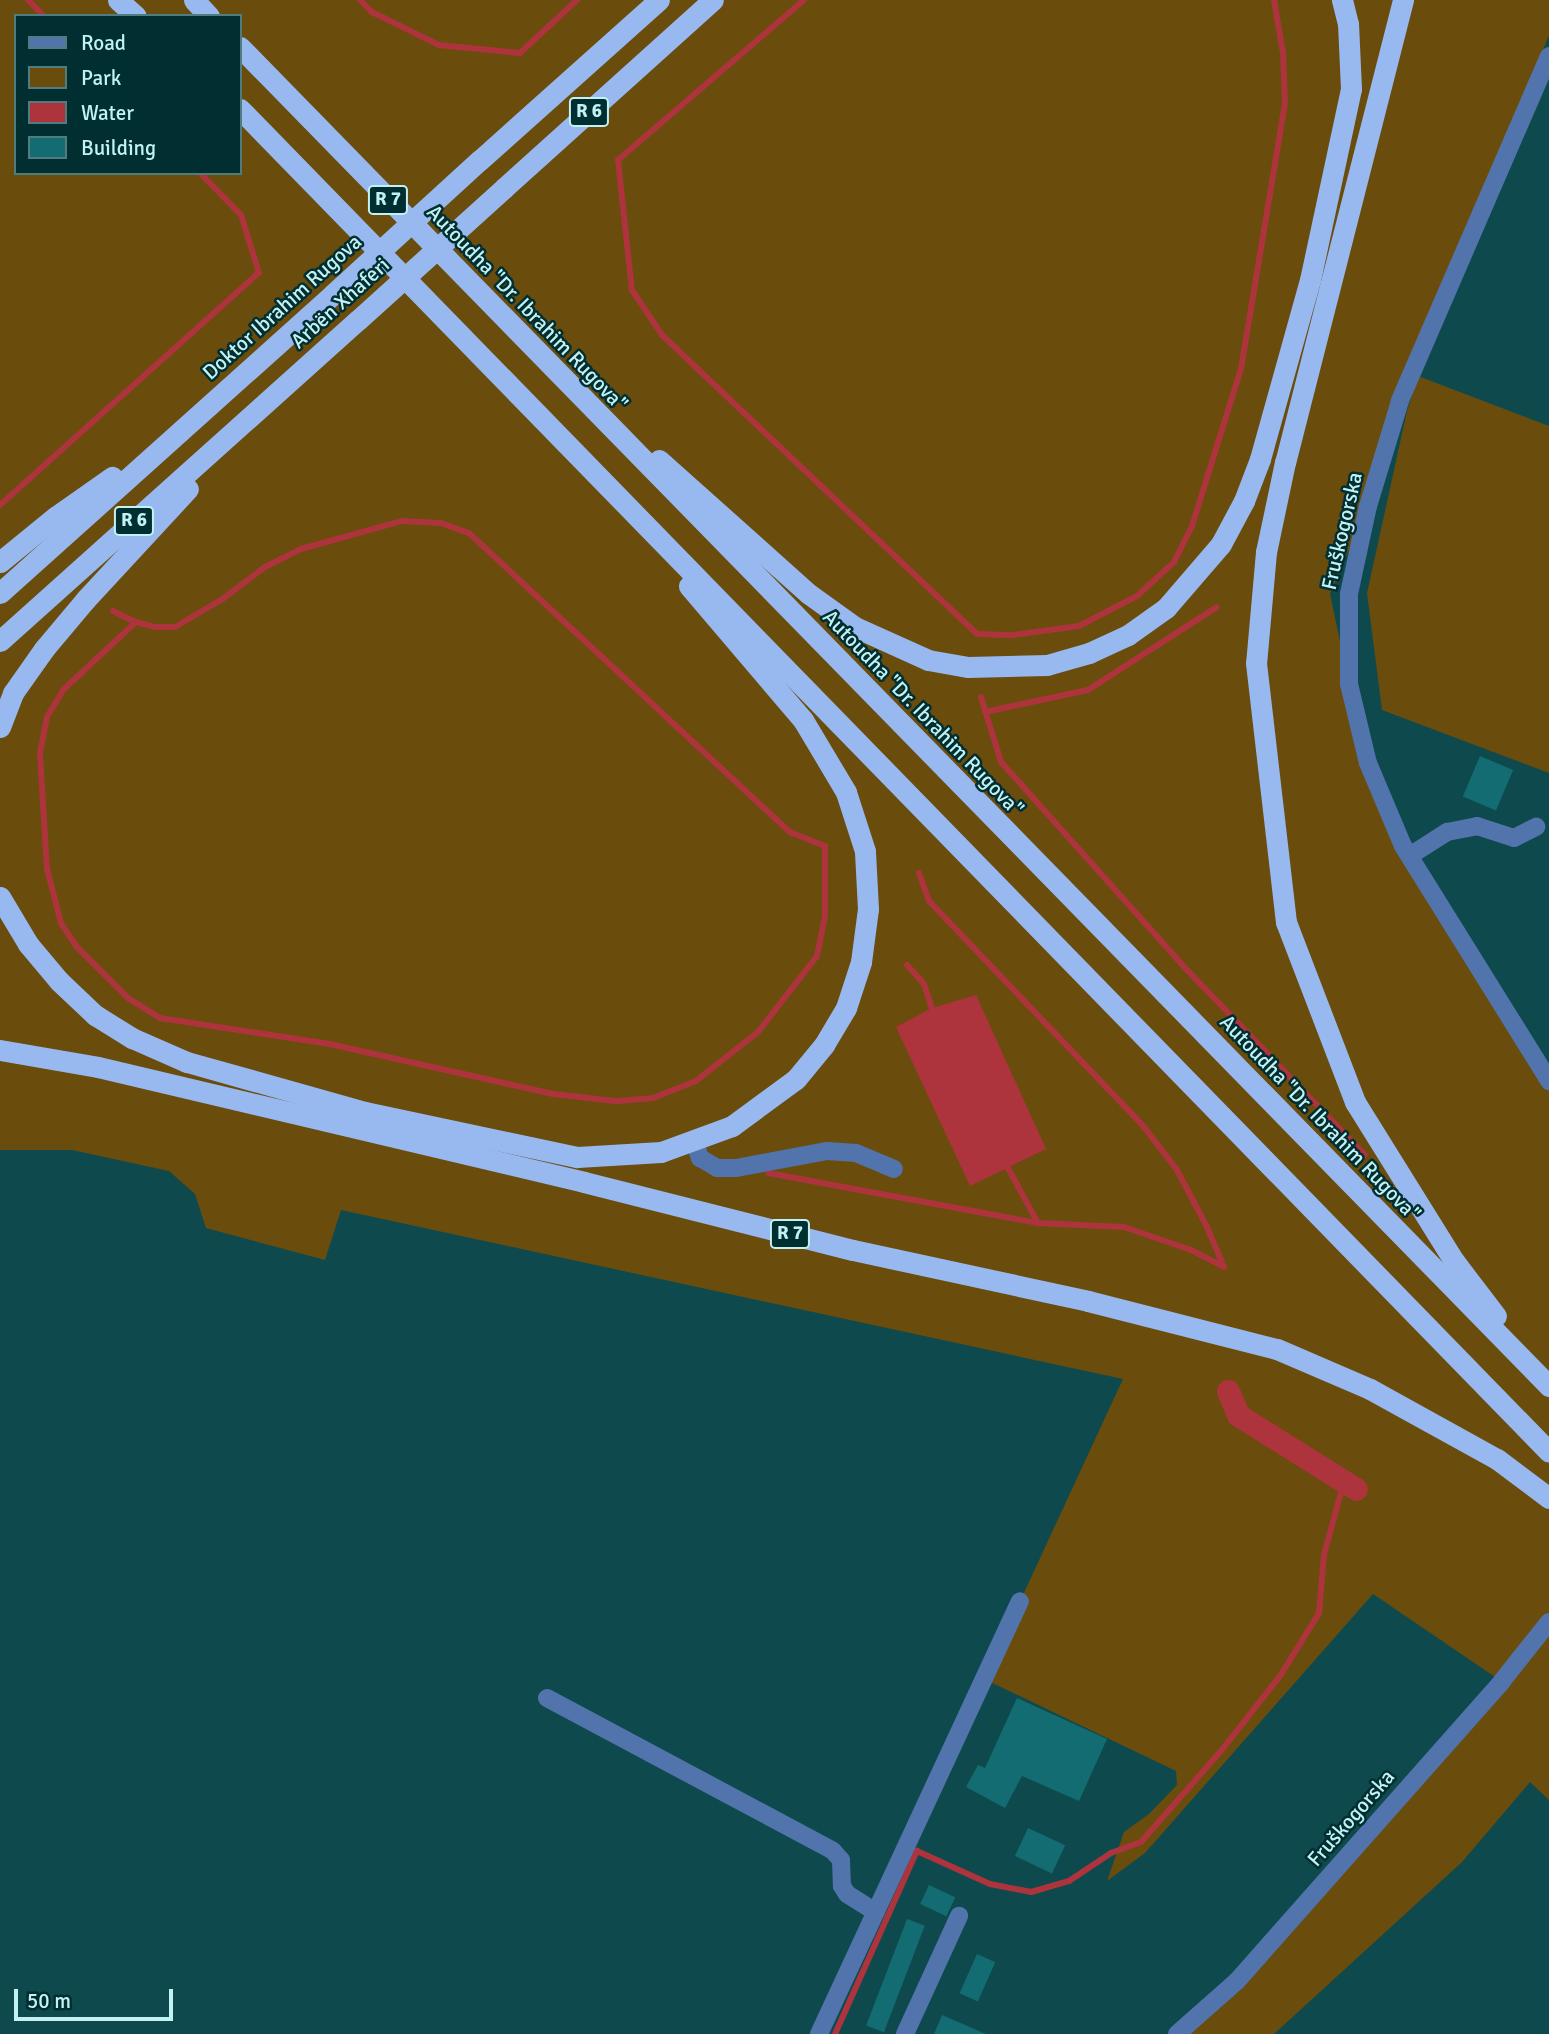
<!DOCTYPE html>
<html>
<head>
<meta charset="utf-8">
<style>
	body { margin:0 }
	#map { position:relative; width:1549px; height:2034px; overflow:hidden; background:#0e4a4d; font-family:Signika,sans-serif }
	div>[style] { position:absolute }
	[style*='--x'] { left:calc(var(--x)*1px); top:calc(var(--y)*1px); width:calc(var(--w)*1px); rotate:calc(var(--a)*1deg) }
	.green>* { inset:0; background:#6a4c0d }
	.water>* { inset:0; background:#ad343d }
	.stream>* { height:6px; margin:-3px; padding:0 3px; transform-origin:3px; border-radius:3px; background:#ad343d }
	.canal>* { height:23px; margin:-11.5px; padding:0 11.5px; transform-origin:11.5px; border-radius:11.5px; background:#ad343d }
	.building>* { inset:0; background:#136c71; transform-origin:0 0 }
	.minor>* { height:18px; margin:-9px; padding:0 9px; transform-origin:9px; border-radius:9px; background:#5274ad }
	.highway>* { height:21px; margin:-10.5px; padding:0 10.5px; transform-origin:10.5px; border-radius:10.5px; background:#98b9f0 }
	.highway-bridge>* { height:21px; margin:-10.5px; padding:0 10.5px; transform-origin:10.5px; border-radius:10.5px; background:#98b9f0 }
	span { translate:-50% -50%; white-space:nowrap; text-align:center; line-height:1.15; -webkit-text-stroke:5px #002e31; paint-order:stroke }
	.shield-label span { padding:2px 5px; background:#002e31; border:2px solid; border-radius:5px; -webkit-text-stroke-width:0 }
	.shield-label { font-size:19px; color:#c3f2f4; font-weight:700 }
	.street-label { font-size:21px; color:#c3f2f4 }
	.legend { position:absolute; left:14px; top:14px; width:228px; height:161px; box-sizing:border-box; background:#002e31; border:2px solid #4e7c7f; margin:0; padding:9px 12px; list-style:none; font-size:21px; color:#c3f2f4 }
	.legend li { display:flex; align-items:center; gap:14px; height:35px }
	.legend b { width:35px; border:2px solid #4e7c7f }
	.scale { position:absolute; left:14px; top:1989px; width:159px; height:32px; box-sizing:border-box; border:4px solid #c3f2f4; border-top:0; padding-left:9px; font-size:21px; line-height:24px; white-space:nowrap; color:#c3f2f4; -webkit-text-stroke:5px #002e31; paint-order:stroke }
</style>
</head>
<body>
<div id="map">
	<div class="green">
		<div style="clip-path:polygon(evenodd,0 0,1549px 0,1549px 35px,1463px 249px,1368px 506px,1330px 594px,1349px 684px,1361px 766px,1549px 1081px,1549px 1800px,1530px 1782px,1462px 1862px,1274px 2034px,1177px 2034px,1501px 1681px,1373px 1594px,1145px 1853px,1107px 1881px,1124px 1832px,1149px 1814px,1177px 1785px,1176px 1771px,984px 1679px,1123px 1379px,341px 1210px,325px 1260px,206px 1228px,195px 1194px,169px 1171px,72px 1150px,0 1150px,0 0,16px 16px,240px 16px,240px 173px,16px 173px,16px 16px)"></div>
		<div style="clip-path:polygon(1418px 376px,1549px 426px,1549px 773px,1382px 710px,1367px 593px,1407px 411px)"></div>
	</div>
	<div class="water">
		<div style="clip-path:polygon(976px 995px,1046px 1149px,970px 1186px,896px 1027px,932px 1008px)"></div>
	</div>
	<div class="stream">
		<div style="--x:28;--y:0;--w:23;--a:45"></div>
		<div style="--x:360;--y:0;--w:17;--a:45"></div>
		<div style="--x:372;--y:12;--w:75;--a:26.2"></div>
		<div style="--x:439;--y:45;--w:81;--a:5.6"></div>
		<div style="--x:520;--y:53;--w:78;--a:-42.9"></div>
		<div style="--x:804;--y:0;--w:245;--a:139.3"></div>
		<div style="--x:618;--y:160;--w:131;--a:83.9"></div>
		<div style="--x:632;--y:290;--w:54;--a:56.3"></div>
		<div style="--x:662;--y:335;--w:434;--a:43.5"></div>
		<div style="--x:977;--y:634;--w:36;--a:2"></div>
		<div style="--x:1013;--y:635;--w:67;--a:-7.8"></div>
		<div style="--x:1079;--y:626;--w:65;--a:-27.3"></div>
		<div style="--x:1137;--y:596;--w:50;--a:-42.6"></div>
		<div style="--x:1174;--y:562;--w:40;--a:-63.4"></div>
		<div style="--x:1192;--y:526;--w:164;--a:-72.7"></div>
		<div style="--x:1241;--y:369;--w:269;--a:-80.6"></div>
		<div style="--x:1285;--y:104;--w:51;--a:-92.2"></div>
		<div style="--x:1283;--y:53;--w:54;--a:-99.6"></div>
		<div style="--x:0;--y:505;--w:348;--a:-41.9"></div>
		<div style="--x:259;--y:273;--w:61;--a:-107.2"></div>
		<div style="--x:241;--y:215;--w:59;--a:-134.3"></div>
		<div style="--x:113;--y:611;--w:25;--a:26"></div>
		<div style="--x:136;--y:622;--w:20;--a:15"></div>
		<div style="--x:155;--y:627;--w:20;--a:0"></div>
		<div style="--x:175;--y:627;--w:57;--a:-30.6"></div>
		<div style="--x:224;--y:598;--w:51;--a:-37.1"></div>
		<div style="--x:265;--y:567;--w:40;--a:-26.6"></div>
		<div style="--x:301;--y:549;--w:104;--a:-15.6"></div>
		<div style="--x:401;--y:521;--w:40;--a:2.9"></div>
		<div style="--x:441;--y:523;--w:30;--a:20"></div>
		<div style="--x:469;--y:533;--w:439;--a:43"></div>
		<div style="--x:790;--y:832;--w:38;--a:22"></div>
		<div style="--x:825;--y:846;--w:70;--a:90"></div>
		<div style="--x:825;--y:916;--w:41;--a:101.3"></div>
		<div style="--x:817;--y:956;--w:96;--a:127.8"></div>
		<div style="--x:758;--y:1032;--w:79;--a:141.7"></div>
		<div style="--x:696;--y:1081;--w:46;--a:158.4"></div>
		<div style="--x:653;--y:1098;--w:38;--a:175"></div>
		<div style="--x:615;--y:1101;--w:62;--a:-173.6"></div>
		<div style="--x:553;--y:1094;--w:229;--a:-167.4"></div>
		<div style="--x:330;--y:1044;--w:172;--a:-171.3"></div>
		<div style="--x:160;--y:1018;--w:38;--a:-148"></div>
		<div style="--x:128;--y:998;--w:72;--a:-135"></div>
		<div style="--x:77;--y:947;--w:29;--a:-124"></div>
		<div style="--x:61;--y:923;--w:56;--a:-104.5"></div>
		<div style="--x:47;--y:869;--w:116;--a:-93.5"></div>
		<div style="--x:40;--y:753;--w:37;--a:-79"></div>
		<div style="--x:47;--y:717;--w:31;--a:-59"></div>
		<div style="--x:63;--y:690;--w:100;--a:-43"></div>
		<div style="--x:981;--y:697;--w:68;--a:72.9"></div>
		<div style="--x:1001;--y:762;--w:280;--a:48.2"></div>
		<div style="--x:1188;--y:971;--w:255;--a:46.1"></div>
		<div style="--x:985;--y:712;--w:105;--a:-12.1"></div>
		<div style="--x:1088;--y:690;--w:153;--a:-32.8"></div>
		<div style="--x:919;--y:873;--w:30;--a:70"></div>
		<div style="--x:929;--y:901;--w:312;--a:46.4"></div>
		<div style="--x:1144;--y:1127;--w:54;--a:52.5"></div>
		<div style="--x:1177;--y:1170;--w:64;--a:62.2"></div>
		<div style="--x:1207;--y:1227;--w:43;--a:67"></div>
		<div style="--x:907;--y:965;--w:25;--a:48"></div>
		<div style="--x:924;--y:984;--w:25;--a:72"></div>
		<div style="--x:1008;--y:1168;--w:63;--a:61.4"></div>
		<div style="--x:1038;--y:1223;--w:86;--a:2.7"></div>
		<div style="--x:1124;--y:1227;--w:71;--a:18.9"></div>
		<div style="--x:1191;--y:1250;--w:37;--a:27"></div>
		<div style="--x:768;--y:1173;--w:275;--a:10.5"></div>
		<div style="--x:835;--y:2034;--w:201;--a:-65.9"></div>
		<div style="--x:917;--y:1851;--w:80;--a:24.3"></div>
		<div style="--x:990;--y:1884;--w:42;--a:11"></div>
		<div style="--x:1031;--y:1892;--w:40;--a:-16"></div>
		<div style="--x:1069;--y:1881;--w:50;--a:-33.7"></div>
		<div style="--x:1111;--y:1853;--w:32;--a:-20"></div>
		<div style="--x:1141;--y:1842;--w:121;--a:-48.7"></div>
		<div style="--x:1221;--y:1751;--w:95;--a:-51.8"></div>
		<div style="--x:1280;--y:1676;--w:74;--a:-58.2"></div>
		<div style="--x:1319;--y:1613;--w:58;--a:-85.1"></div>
		<div style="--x:1324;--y:1555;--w:77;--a:-74.9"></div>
	</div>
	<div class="canal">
		<div style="--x:1228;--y:1391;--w:26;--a:67"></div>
		<div style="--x:1238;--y:1415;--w:139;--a:32.1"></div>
	</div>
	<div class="building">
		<div style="left:1480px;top:756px;width:36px;height:44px;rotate:23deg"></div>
		<div style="clip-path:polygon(1017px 1698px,1107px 1739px,1079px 1801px,1022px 1776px,1005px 1808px,966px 1787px,978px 1765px,985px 1768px)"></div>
		<div style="left:1028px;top:1828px;width:41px;height:31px;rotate:25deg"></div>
		<div style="left:929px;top:1885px;width:29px;height:21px;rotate:25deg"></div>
		<div style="left:907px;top:1919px;width:19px;height:114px;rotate:21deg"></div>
		<div style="left:977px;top:1954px;width:20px;height:43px;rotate:24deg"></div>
		<div style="clip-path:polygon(942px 2015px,986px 2034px,934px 2034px)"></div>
	</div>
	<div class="minor">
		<div style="--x:1549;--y:56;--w:376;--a:113.4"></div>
		<div style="--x:1400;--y:401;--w:110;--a:106.9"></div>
		<div style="--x:1368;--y:506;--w:90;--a:102.2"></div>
		<div style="--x:1349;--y:594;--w:90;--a:90"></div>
		<div style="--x:1349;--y:684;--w:81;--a:76.5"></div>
		<div style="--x:1368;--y:763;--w:90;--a:67.1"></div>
		<div style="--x:1403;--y:846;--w:277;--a:58.1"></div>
		<div style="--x:1411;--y:855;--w:43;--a:-32.6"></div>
		<div style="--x:1447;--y:832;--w:31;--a:-11"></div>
		<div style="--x:1477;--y:826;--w:39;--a:18"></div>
		<div style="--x:1514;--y:838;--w:25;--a:-27"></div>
		<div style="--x:695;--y:1142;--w:17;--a:73"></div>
		<div style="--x:700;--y:1158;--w:20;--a:30"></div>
		<div style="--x:717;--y:1168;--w:19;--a:0"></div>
		<div style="--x:736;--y:1168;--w:93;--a:-10.6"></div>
		<div style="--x:827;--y:1151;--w:29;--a:4"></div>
		<div style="--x:856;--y:1153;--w:41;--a:22.8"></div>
		<div style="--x:547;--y:1698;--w:324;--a:28.1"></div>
		<div style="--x:833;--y:1851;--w:12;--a:48"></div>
		<div style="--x:841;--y:1860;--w:26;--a:88"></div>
		<div style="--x:842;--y:1886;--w:9;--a:58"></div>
		<div style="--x:847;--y:1894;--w:34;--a:32"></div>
		<div style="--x:819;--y:2034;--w:477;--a:-65.1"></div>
		<div style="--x:905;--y:2034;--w:130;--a:-65.4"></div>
		<div style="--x:1177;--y:2034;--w:80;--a:-41.5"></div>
		<div style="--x:1237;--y:1981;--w:400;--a:-48.5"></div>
		<div style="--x:1502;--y:1681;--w:75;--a:-51.5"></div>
	</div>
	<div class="highway">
		<div style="--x:118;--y:0;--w:24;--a:42"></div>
		<div style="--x:194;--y:0;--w:22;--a:47"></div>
		<div style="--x:1403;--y:0;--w:477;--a:104.3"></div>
		<div style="--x:1285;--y:462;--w:92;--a:101.9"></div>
		<div style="--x:1266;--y:552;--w:111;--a:95.1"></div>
		<div style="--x:1256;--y:663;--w:261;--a:83.4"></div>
		<div style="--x:1286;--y:922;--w:193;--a:69"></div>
		<div style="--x:1355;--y:1102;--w:187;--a:58.1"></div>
		<div style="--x:1454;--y:1261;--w:69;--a:52.6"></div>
		<div style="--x:240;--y:47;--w:1873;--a:45.65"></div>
		<div style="--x:240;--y:109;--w:1875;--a:45.73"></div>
		<div style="--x:480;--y:160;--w:240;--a:-41.8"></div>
		<div style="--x:504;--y:188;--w:281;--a:-42"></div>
		<div style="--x:659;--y:460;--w:201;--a:41.8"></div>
		<div style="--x:809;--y:594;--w:57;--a:35.7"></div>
		<div style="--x:855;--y:627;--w:80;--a:24.3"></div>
		<div style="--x:928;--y:660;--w:41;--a:9.9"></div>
		<div style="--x:968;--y:667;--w:79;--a:-1.5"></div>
		<div style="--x:1047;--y:665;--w:44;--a:-15.9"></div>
		<div style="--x:1089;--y:653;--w:43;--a:-24.8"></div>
		<div style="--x:1128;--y:635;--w:47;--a:-35.4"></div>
		<div style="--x:1166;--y:608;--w:84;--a:-49.3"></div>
		<div style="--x:1221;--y:544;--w:49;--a:-61.9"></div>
		<div style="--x:1244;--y:501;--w:45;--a:-69.1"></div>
		<div style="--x:1260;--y:459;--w:186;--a:-74.4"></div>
		<div style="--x:1310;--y:280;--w:195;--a:-77.9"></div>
		<div style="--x:1351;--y:89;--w:65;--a:-92.6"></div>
		<div style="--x:1348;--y:24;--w:25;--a:-104"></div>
		<div style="--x:0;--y:562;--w:71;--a:-39.3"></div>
		<div style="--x:55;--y:517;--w:70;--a:-35.1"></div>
		<div style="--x:0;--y:593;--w:448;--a:-41.9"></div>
		<div style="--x:0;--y:641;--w:481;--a:-41.9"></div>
		<div style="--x:0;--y:727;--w:36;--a:-69"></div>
		<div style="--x:13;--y:693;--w:54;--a:-54.8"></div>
		<div style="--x:44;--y:649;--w:65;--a:-50"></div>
		<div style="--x:86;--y:599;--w:150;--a:-47.2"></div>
		<div style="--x:0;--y:897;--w:55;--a:59.2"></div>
		<div style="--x:28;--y:944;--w:48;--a:50"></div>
		<div style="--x:59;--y:981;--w:50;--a:43.4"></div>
		<div style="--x:95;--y:1015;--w:44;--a:31.9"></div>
		<div style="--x:132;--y:1038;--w:60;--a:23.6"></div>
		<div style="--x:187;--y:1062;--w:185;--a:15.7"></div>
		<div style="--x:365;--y:1112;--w:217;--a:12"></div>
		<div style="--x:577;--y:1157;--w:84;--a:-3.4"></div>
		<div style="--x:661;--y:1152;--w:76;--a:-20.1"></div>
		<div style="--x:732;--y:1126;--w:79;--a:-36.3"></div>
		<div style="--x:796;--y:1079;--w:44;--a:-50.5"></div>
		<div style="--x:824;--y:1045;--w:43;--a:-59.3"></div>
		<div style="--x:846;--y:1008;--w:48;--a:-71.9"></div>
		<div style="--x:861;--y:962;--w:53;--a:-82.5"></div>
		<div style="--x:868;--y:909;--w:58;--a:-93"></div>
		<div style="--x:865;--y:851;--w:62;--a:-107.9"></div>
		<div style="--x:846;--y:792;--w:84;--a:-120.8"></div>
		<div style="--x:803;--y:720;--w:176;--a:-130.4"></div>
		<div style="--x:0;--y:1050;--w:99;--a:9.8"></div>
		<div style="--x:98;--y:1067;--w:499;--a:13.3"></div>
		<div style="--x:584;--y:1182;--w:277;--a:14.2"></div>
		<div style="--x:853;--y:1250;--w:240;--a:12.2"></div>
		<div style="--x:1088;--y:1301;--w:195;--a:14.3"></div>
		<div style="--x:1277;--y:1349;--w:101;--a:23.3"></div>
		<div style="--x:1370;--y:1389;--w:145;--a:28.9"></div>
		<div style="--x:1497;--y:1459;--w:65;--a:36.9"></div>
	</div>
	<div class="highway-bridge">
		<div style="--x:333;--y:294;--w:199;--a:-42.4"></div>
		<div style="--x:358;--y:320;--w:197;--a:-42.1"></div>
	</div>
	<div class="shield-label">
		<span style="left:589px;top:112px">R 6</span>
		<span style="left:388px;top:200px">R 7</span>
		<span style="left:134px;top:521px">R 6</span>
		<span style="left:790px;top:1234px">R 7</span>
	</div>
	<div class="street-label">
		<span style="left:340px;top:303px;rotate:-42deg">Arbën Xhaferi</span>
		<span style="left:282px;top:307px;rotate:-42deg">Doktor Ibrahim Rugova</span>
		<span style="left:527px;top:308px;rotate:46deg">Autoudha "Dr. Ibrahim Rugova"</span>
		<span style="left:1342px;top:531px;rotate:-77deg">Fruškogorska</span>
		<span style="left:923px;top:713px;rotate:46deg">Autoudha "Dr. Ibrahim Rugova"</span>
		<span style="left:1320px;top:1118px;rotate:46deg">Autoudha "Dr. Ibrahim Rugova"</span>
		<span style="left:1351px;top:1818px;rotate:-49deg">Fruškogorska</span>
	</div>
	<ul class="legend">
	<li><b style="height:9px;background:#5274ad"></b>Road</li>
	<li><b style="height:19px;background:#6a4c0d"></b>Park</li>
	<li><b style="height:19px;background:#ad343d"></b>Water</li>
	<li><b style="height:19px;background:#136c71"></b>Building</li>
	</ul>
	<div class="scale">50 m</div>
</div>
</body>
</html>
